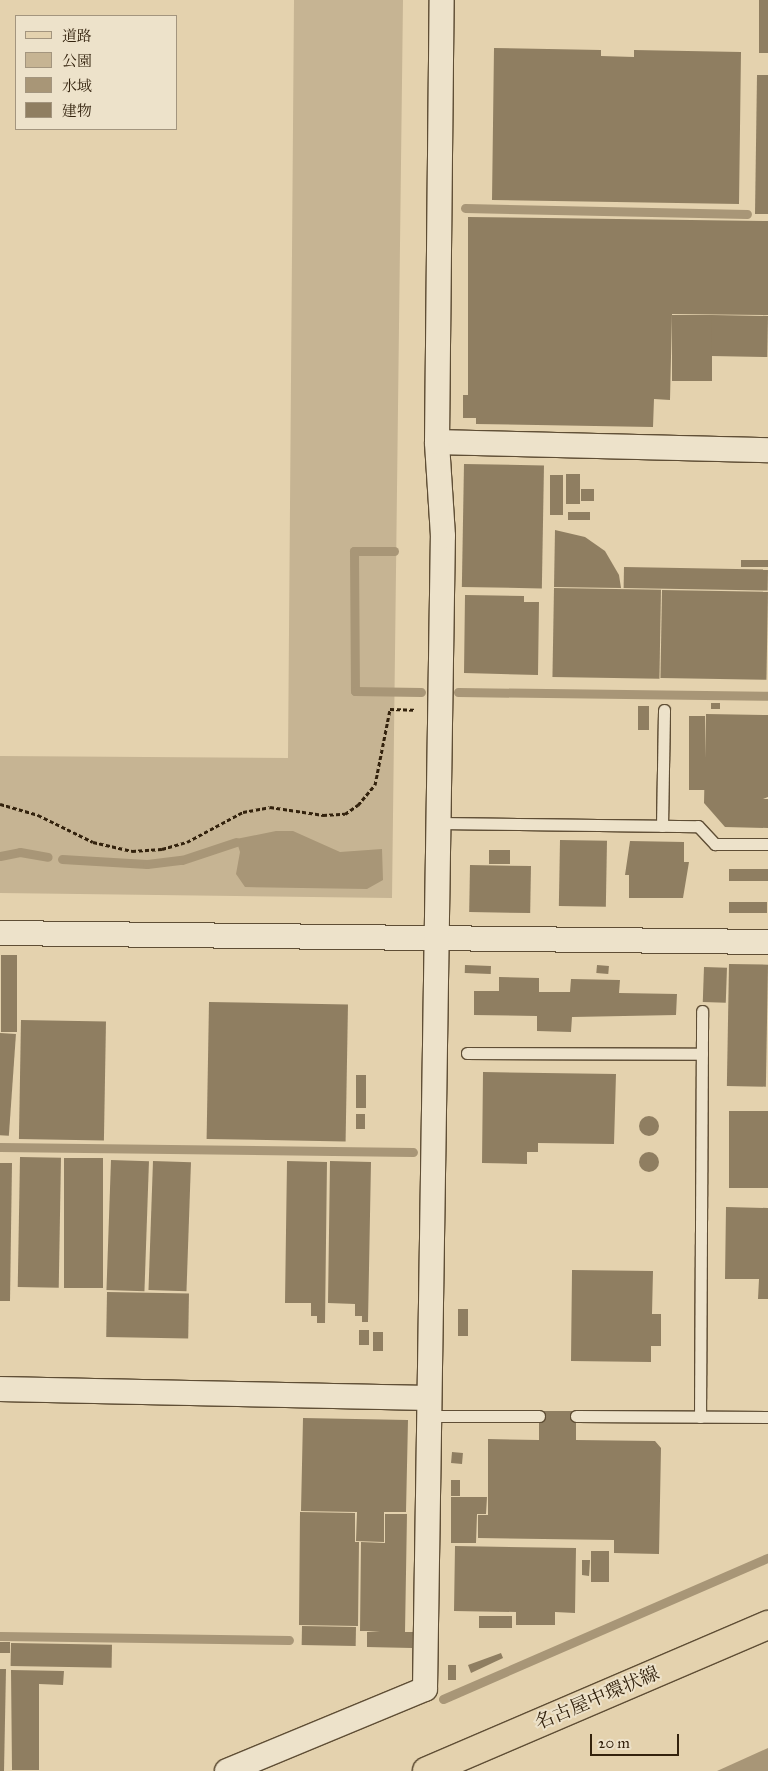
<!DOCTYPE html>
<html>
<head>
<meta charset="utf-8">
<style>
	body { margin:0 }
	#map { position:relative; width:768px; height:1771px; overflow:hidden; background:#e4d2ae; font-family:"IM FELL Great Primer","Noto Serif JP",serif }
	div>[style] { position:absolute }
	[style*='--x'] { left:calc(var(--x)*1px); top:calc(var(--y)*1px); width:calc(var(--w)*1px); rotate:calc(var(--a)*1deg) }
	.green>* { inset:0; background:#c6b493 }
	.water>* { inset:0; background:#a89677 }
	.stream>* { height:9px; margin:-4.5px; padding:0 4.5px; transform-origin:4.5px; border-radius:4.5px; background:#a89677 }
	.building>* { inset:0; background:#8f7e61; transform-origin:0 0 }
	.round { border-radius:50% }
	.path>* { height:3px; margin-top:-1.5px; transform-origin:0; background:repeating-linear-gradient(90deg,#33220d 0 4px,transparent 0 6.5px) }
	.roads { filter:drop-shadow(1px 0 #5f4e35) drop-shadow(-1px 0 #5f4e35) drop-shadow(0 1px #5f4e35) drop-shadow(0 -1px #5f4e35) }
	.service>* { height:11px; margin:-5.5px; padding:0 5.5px; transform-origin:5.5px; border-radius:5.5px; background:#ede2ca }
	.minor>* { height:24px; margin:-12px; padding:0 12px; transform-origin:12px; border-radius:12px; background:#ede2ca }
	.primary>* { height:28px; margin:-14px; padding:0 14px; transform-origin:14px; border-radius:14px; background:#e4d2ae }
	span { translate:-50% -50%; white-space:nowrap; text-align:center; line-height:1.15; -webkit-text-stroke:4px #ede2ca; paint-order:stroke }
	.street-label { font-size:19px; color:#33220d }
	.legend { position:absolute; left:15px; top:15px; width:162px; height:115px; box-sizing:border-box; background:#ede2ca; border:1px solid #a3957e; margin:0; padding:6px 9px; list-style:none; font-size:15px; color:#33220d }
	.legend li { display:flex; align-items:center; gap:10px; height:25px }
	.legend b { width:25px; border:1px solid #a3957e }
	.scale { position:absolute; left:590px; top:1734px; width:89px; height:22px; box-sizing:border-box; border:2px solid #33220d; border-top:0; padding-left:6px; font-size:15px; line-height:18px; white-space:nowrap; color:#33220d; -webkit-text-stroke:4px #ede2ca; paint-order:stroke }
</style>
</head>
<body>
<div id="map">
	<div class="green">
		<div style="clip-path:polygon(294px 0,403px 0,392px 898px,0 893px,0 756px,288px 758px)"></div>
	</div>
	<div class="water">
		<div style="clip-path:polygon(276px 831px,293px 831px,340px 852px,382px 849px,383px 880px,367px 889px,245px 887px,236px 874px,240px 852px,236px 839px)"></div>
		<div style="clip-path:polygon(768px 1748px,768px 1771px,717px 1771px)"></div>
	</div>
	<div class="stream">
		<div style="--x:465;--y:208;--w:282;--a:1.2"></div>
		<div style="--x:394;--y:551;--w:40;--a:180"></div>
		<div style="--x:354;--y:551;--w:140;--a:89.6"></div>
		<div style="--x:355;--y:691;--w:66;--a:0.9"></div>
		<div style="--x:458;--y:692;--w:310;--a:0.7"></div>
		<div style="--x:0;--y:856;--w:20;--a:-11"></div>
		<div style="--x:20;--y:852;--w:28;--a:10"></div>
		<div style="--x:62;--y:859;--w:85;--a:3.4"></div>
		<div style="--x:147;--y:864;--w:35;--a:-7"></div>
		<div style="--x:182;--y:860;--w:57;--a:-18.4"></div>
		<div style="--x:0;--y:1147;--w:413;--a:0.7"></div>
		<div style="--x:0;--y:1636;--w:289;--a:0.8"></div>
		<div style="--x:443;--y:1699;--w:354;--a:-23.5"></div>
	</div>
	<div class="building">
		<div style="left:759px;top:0;width:9px;height:53px"></div>
		<div style="clip-path:polygon(494px 48px,601px 50px,601px 56px,634px 57px,634px 50px,741px 52px,739px 204px,492px 200px)"></div>
		<div style="clip-path:polygon(757px 75px,768px 75px,768px 214px,755px 214px)"></div>
		<div style="clip-path:polygon(468px 217px,768px 221px,768px 315px,672px 314px,670px 400px,654px 399px,653px 427px,476px 424px,476px 418px,463px 418px,463px 395px,468px 395px)"></div>
		<div style="left:672px;top:315px;width:40px;height:66px"></div>
		<div style="left:712px;top:315px;width:56px;height:41px;rotate:1deg"></div>
		<div style="left:464px;top:464px;width:80px;height:123px;rotate:1deg"></div>
		<div style="left:566px;top:474px;width:14px;height:30px"></div>
		<div style="left:550px;top:475px;width:13px;height:40px"></div>
		<div style="left:581px;top:489px;width:13px;height:12px"></div>
		<div style="left:568px;top:512px;width:22px;height:8px"></div>
		<div style="clip-path:polygon(555px 530px,585px 537px,605px 551px,619px 575px,621px 588px,554px 587px)"></div>
		<div style="left:741px;top:560px;width:27px;height:7px"></div>
		<div style="left:624px;top:567px;width:144px;height:21px;rotate:1deg"></div>
		<div style="left:554px;top:588px;width:107px;height:89px;rotate:1deg"></div>
		<div style="left:662px;top:590px;width:106px;height:88px;rotate:1deg"></div>
		<div style="clip-path:polygon(465px 595px,524px 596px,524px 602px,539px 602px,538px 675px,464px 673px)"></div>
		<div style="left:711px;top:703px;width:9px;height:6px"></div>
		<div style="left:638px;top:706px;width:11px;height:24px"></div>
		<div style="clip-path:polygon(706px 714px,768px 715px,768px 797px,763px 799px,768px 799px,768px 828px,725px 827px,704px 803px)"></div>
		<div style="left:689px;top:716px;width:16px;height:74px"></div>
		<div style="left:560px;top:840px;width:47px;height:66px;rotate:1deg"></div>
		<div style="clip-path:polygon(630px 841px,684px 842px,684px 862px,689px 862px,683px 898px,629px 898px,629px 875px,625px 875px)"></div>
		<div style="left:489px;top:850px;width:21px;height:14px"></div>
		<div style="left:470px;top:865px;width:61px;height:47px;rotate:1deg"></div>
		<div style="left:729px;top:869px;width:39px;height:12px"></div>
		<div style="left:729px;top:902px;width:38px;height:11px"></div>
		<div style="left:1px;top:955px;width:16px;height:77px"></div>
		<div style="left:729px;top:964px;width:39px;height:122px;rotate:1deg"></div>
		<div style="left:465px;top:965px;width:26px;height:8px;rotate:2deg"></div>
		<div style="left:597px;top:965px;width:12px;height:8px;rotate:5deg"></div>
		<div style="left:704px;top:967px;width:23px;height:35px;rotate:2deg"></div>
		<div style="clip-path:polygon(499px 977px,539px 978px,539px 992px,570px 992px,571px 979px,620px 980px,619px 993px,677px 994px,676px 1015px,572px 1017px,571px 1032px,537px 1031px,537px 1016px,474px 1015px,474px 991px,499px 991px)"></div>
		<div style="left:209px;top:1002px;width:139px;height:137px;rotate:1deg"></div>
		<div style="left:21px;top:1020px;width:85px;height:119px;rotate:1deg"></div>
		<div style="left:0;top:1033px;width:16px;height:102px;rotate:4deg"></div>
		<div style="clip-path:polygon(483px 1072px,616px 1074px,614px 1144px,538px 1143px,538px 1152px,527px 1152px,527px 1164px,482px 1163px)"></div>
		<div style="left:356px;top:1075px;width:10px;height:33px"></div>
		<div style="left:729px;top:1111px;width:39px;height:77px"></div>
		<div style="left:356px;top:1114px;width:9px;height:15px"></div>
		<div class="round" style="left:639px;top:1116px;width:20px;height:20px"></div>
		<div class="round" style="left:639px;top:1152px;width:20px;height:20px"></div>
		<div style="left:20px;top:1157px;width:41px;height:130px;rotate:1deg"></div>
		<div style="left:64px;top:1158px;width:39px;height:130px"></div>
		<div style="left:111px;top:1160px;width:38px;height:130px;rotate:2deg"></div>
		<div style="left:153px;top:1161px;width:38px;height:129px;rotate:2deg"></div>
		<div style="clip-path:polygon(287px 1161px,327px 1162px,325px 1323px,317px 1323px,317px 1316px,311px 1316px,311px 1303px,285px 1303px)"></div>
		<div style="clip-path:polygon(330px 1161px,371px 1162px,368px 1322px,362px 1322px,362px 1316px,355px 1316px,355px 1304px,328px 1303px)"></div>
		<div style="clip-path:polygon(0 1163px,12px 1163px,10px 1301px,0 1301px)"></div>
		<div style="clip-path:polygon(726px 1207px,768px 1208px,768px 1299px,758px 1299px,759px 1279px,725px 1279px)"></div>
		<div style="clip-path:polygon(572px 1270px,653px 1271px,652px 1314px,661px 1314px,661px 1346px,651px 1346px,651px 1362px,571px 1361px)"></div>
		<div style="left:107px;top:1292px;width:82px;height:45px;rotate:1deg"></div>
		<div style="left:458px;top:1309px;width:10px;height:27px"></div>
		<div style="left:359px;top:1330px;width:10px;height:15px"></div>
		<div style="left:373px;top:1332px;width:10px;height:19px"></div>
		<div style="clip-path:polygon(539px 1411px,576px 1411px,576px 1440px,655px 1441px,661px 1448px,659px 1554px,614px 1553px,614px 1540px,478px 1538px,478px 1515px,488px 1515px,488px 1439px,539px 1440px)"></div>
		<div style="clip-path:polygon(303px 1418px,408px 1420px,406px 1512px,384px 1512px,384px 1542px,356px 1541px,357px 1512px,301px 1511px)"></div>
		<div style="left:452px;top:1452px;width:11px;height:11px;rotate:5deg"></div>
		<div style="left:451px;top:1480px;width:9px;height:16px"></div>
		<div style="clip-path:polygon(451px 1497px,487px 1497px,486px 1514px,477px 1514px,476px 1543px,451px 1543px)"></div>
		<div style="clip-path:polygon(300px 1512px,355px 1513px,355px 1542px,359px 1542px,358px 1626px,299px 1625px)"></div>
		<div style="clip-path:polygon(385px 1514px,407px 1514px,405px 1632px,413px 1632px,412px 1648px,367px 1647px,367px 1632px,380px 1631px,360px 1631px,361px 1542px,385px 1543px)"></div>
		<div style="clip-path:polygon(455px 1546px,576px 1548px,575px 1613px,555px 1612px,555px 1625px,516px 1625px,516px 1612px,454px 1611px)"></div>
		<div style="left:591px;top:1551px;width:18px;height:31px"></div>
		<div style="clip-path:polygon(582px 1560px,590px 1560px,589px 1576px,582px 1575px)"></div>
		<div style="left:479px;top:1616px;width:33px;height:12px"></div>
		<div style="left:302px;top:1626px;width:54px;height:19px;rotate:1deg"></div>
		<div style="left:0;top:1642px;width:10px;height:11px"></div>
		<div style="left:11px;top:1643px;width:101px;height:23px;rotate:1deg"></div>
		<div style="clip-path:polygon(501px 1653px,503px 1658px,471px 1673px,468px 1665px)"></div>
		<div style="left:448px;top:1665px;width:8px;height:15px"></div>
		<div style="clip-path:polygon(0 1669px,6px 1669px,4px 1771px,0 1771px)"></div>
		<div style="clip-path:polygon(11px 1670px,64px 1671px,63px 1685px,39px 1684px,39px 1770px,12px 1770px)"></div>
	</div>
	<div class="path">
		<div style="--x:0;--y:804;--w:40;--a:16"></div>
		<div style="--x:38;--y:815;--w:61;--a:26.1"></div>
		<div style="--x:93;--y:842;--w:40;--a:13"></div>
		<div style="--x:132;--y:851;--w:30;--a:-4"></div>
		<div style="--x:162;--y:849;--w:26;--a:-16"></div>
		<div style="--x:187;--y:842;--w:64;--a:-28.2"></div>
		<div style="--x:243;--y:812;--w:27;--a:-10"></div>
		<div style="--x:270;--y:807;--w:54;--a:8.6"></div>
		<div style="--x:323;--y:815;--w:22;--a:-3"></div>
		<div style="--x:345;--y:814;--w:16;--a:-35"></div>
		<div style="--x:358;--y:805;--w:26;--a:-50"></div>
		<div style="--x:375;--y:785;--w:77;--a:-78.8"></div>
		<div style="--x:390;--y:709;--w:24;--a:2"></div>
	</div>
	<div class="roads">
		<div class="service">
			<div style="--x:438;--y:823;--w:260;--a:0.7"></div>
			<div style="--x:698;--y:826;--w:25;--a:47"></div>
			<div style="--x:715;--y:844;--w:53;--a:0"></div>
			<div style="--x:662;--y:826;--w:116;--a:-89"></div>
			<div style="--x:467;--y:1053;--w:235;--a:0.2"></div>
			<div style="--x:429;--y:1416;--w:110;--a:0"></div>
			<div style="--x:576;--y:1416;--w:192;--a:0.3"></div>
			<div style="--x:700;--y:1417;--w:406;--a:-89.7"></div>
		</div>
		<div class="minor">
			<div style="--x:437;--y:442;--w:331;--a:1.4"></div>
			<div style="--x:0;--y:933;--w:768;--a:0.67"></div>
			<div style="--x:0;--y:1389;--w:429;--a:1.2"></div>
			<div style="--x:227;--y:1771;--w:214;--a:-22.5"></div>
			<div style="--x:425;--y:1689;--w:1153;--a:-89.11"></div>
			<div style="--x:443;--y:536;--w:94;--a:-93.7"></div>
			<div style="--x:437;--y:442;--w:442;--a:-89.4"></div>
		</div>
		<div class="primary">
			<div style="--x:427;--y:1771;--w:371;--a:-23.2"></div>
		</div>
	</div>
	<div class="street-label">
		<span style="left:597px;top:1698px;rotate:-23deg">名古屋中環状線</span>
	</div>
	<ul class="legend">
	<li><b style="height:6px;background:#e4d2ae"></b>道路</li>
	<li><b style="height:14px;background:#c6b493"></b>公園</li>
	<li><b style="height:14px;background:#a89677"></b>水域</li>
	<li><b style="height:14px;background:#8f7e61"></b>建物</li>
	</ul>
	<div class="scale">20 m</div>
</div>
</body>
</html>
